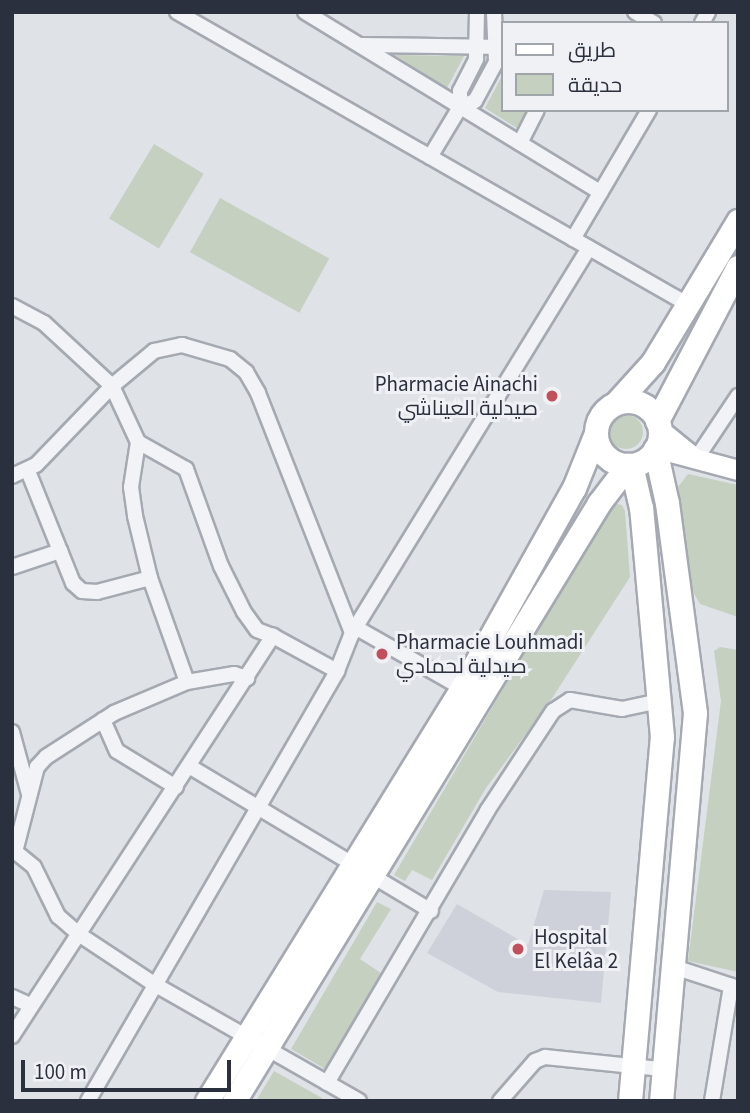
<!DOCTYPE html>
<html>
<head>
<meta charset="utf-8">
<style>
	body { margin:0 }
	#map { position:relative; width:750px; height:1113px; overflow:hidden; background:#dfe2e7; font-family:"Source Sans 3",Cairo,sans-serif }
	div>[style] { position:absolute }
	[style*='--x'] { left:calc(var(--x)*1px); top:calc(var(--y)*1px); width:calc(var(--w)*1px); rotate:calc(var(--a)*1deg) }
	.built>* { inset:0; background:#ced1d9 }
	.green>* { inset:0; background:#c5d0c1; transform-origin:0 0 }
	.round { border-radius:50% }
	.roads { filter:drop-shadow(2px 0 #a5a9b1) drop-shadow(-2px 0 #a5a9b1) drop-shadow(0 2px #a5a9b1) drop-shadow(0 -2px #a5a9b1) }
	.street>* { height:14px; margin:-7px; padding:0 7px; transform-origin:7px; border-radius:7px; background:#f2f3f6 }
	.secondary>* { height:19px; margin:-9.5px; padding:0 9.5px; transform-origin:9.5px; border-radius:9.5px; background:#fff }
	.primary>* { height:23px; margin:-11.5px; padding:0 11.5px; transform-origin:11.5px; border-radius:11.5px; background:#fff }
	.primary>.ring { margin:-11.5px; padding:0; box-sizing:content-box; background:none; border:23px solid #fff; border-radius:50% }
	.dots>* { width:19px; height:19px; translate:-50% -50%; box-sizing:border-box; border:4px solid #eff1f5; border-radius:50% }
	span { translate:-50% -50%; white-space:nowrap; text-align:center; line-height:1.15; -webkit-text-stroke:6px #eff1f5; paint-order:stroke }
	.poi-label { font-size:21px; color:#2a303d }
	.right { translate:-100% -50%; text-align:right }
	.left { translate:0 -50%; text-align:left }
	.frame { position:absolute; inset:0; border:14px solid #2a303d; pointer-events:none }
	.legend { position:absolute; left:501px; top:21px; width:228px; height:91px; box-sizing:border-box; background:#eff1f5; border:2px solid #a0a4ab; margin:0; padding:9px 12px; list-style:none; font-size:21px; color:#2a303d }
	.legend li { display:flex; align-items:center; gap:14px; height:35px }
	.legend b { width:35px; border:2px solid #a0a4ab }
	.scale { position:absolute; left:21px; top:1060px; width:210px; height:32px; box-sizing:border-box; border:4px solid #2a303d; border-top:0; padding-left:9px; font-size:21px; line-height:24px; white-space:nowrap; color:#2a303d; -webkit-text-stroke:5px #eff1f5; paint-order:stroke }
</style>
</head>
<body>
<div id="map">
	<div class="built">
		<div style="clip-path:polygon(544px 890px,611px 892px,601px 1003px,498px 992px,427px 953px,457px 904px,528px 945px)"></div>
	</div>
	<div class="green">
		<div style="clip-path:polygon(395px 55px,464px 56px,447px 88px)"></div>
		<div style="clip-path:polygon(503px 74px,503px 110px,532px 110px,520px 130px,485px 108px)"></div>
		<div style="left:154px;top:144px;width:58px;height:87px;rotate:31deg"></div>
		<div style="left:220px;top:198px;width:125px;height:62px;rotate:29deg"></div>
		<div class="round" style="left:609px;top:415px;width:34px;height:34px"></div>
		<div style="clip-path:polygon(688px 474px,738px 485px,738px 617px,700px 604px,689px 585px,678px 487px)"></div>
		<div style="clip-path:polygon(612px 503px,622px 505px,625px 511px,630px 577px,549px 703px,486px 788px,432px 880px,412px 870px,405px 881px,394px 875px)"></div>
		<div style="clip-path:polygon(720px 647px,738px 650px,738px 972px,688px 961px,721px 701px,714px 651px)"></div>
		<div style="clip-path:polygon(377px 902px,391px 909px,360px 959px,384px 975px,327px 1070px,291px 1049px)"></div>
		<div style="clip-path:polygon(274px 1071px,322px 1098px,321px 1101px,256px 1101px)"></div>
	</div>
	<div class="roads">
		<div class="street">
			<div style="--x:177;--y:12;--w:588;--a:29.79"></div>
			<div style="--x:305;--y:12;--w:346;--a:31.4"></div>
			<div style="--x:635;--y:12;--w:22;--a:30"></div>
			<div style="--x:702;--y:23;--w:13;--a:-61"></div>
			<div style="--x:361;--y:45;--w:142;--a:0.8"></div>
			<div style="--x:460;--y:107;--w:16;--a:-22"></div>
			<div style="--x:475;--y:101;--w:44;--a:-61.7"></div>
			<div style="--x:496;--y:62;--w:50;--a:-92.3"></div>
			<div style="--x:520;--y:143;--w:37;--a:-63"></div>
			<div style="--x:430;--y:157;--w:58;--a:-59"></div>
			<div style="--x:460;--y:107;--w:16;--a:-90"></div>
			<div style="--x:460;--y:91;--w:36;--a:-63"></div>
			<div style="--x:476;--y:59;--w:47;--a:-88.8"></div>
			<div style="--x:573;--y:239;--w:150;--a:-59.5"></div>
			<div style="--x:12;--y:306;--w:36;--a:28"></div>
			<div style="--x:44;--y:323;--w:93;--a:42.8"></div>
			<div style="--x:112;--y:386;--w:62;--a:65.1"></div>
			<div style="--x:138;--y:442;--w:55;--a:29.4"></div>
			<div style="--x:186;--y:469;--w:103;--a:70.2"></div>
			<div style="--x:221;--y:566;--w:51;--a:63.4"></div>
			<div style="--x:244;--y:612;--w:22;--a:54"></div>
			<div style="--x:257;--y:630;--w:17;--a:21"></div>
			<div style="--x:138;--y:442;--w:46;--a:98.8"></div>
			<div style="--x:131;--y:487;--w:29;--a:82"></div>
			<div style="--x:135;--y:516;--w:64;--a:76.4"></div>
			<div style="--x:150;--y:578;--w:110;--a:70.4"></div>
			<div style="--x:696;--y:459;--w:76;--a:-56.3"></div>
			<div style="--x:28;--y:471;--w:121;--a:68.1"></div>
			<div style="--x:73;--y:583;--w:12;--a:42"></div>
			<div style="--x:82;--y:591;--w:15;--a:4"></div>
			<div style="--x:97;--y:592;--w:55;--a:-14.8"></div>
			<div style="--x:12;--y:476;--w:26;--a:-25"></div>
			<div style="--x:36;--y:465;--w:110;--a:-46.1"></div>
			<div style="--x:112;--y:386;--w:55;--a:-39.8"></div>
			<div style="--x:154;--y:351;--w:29;--a:-12"></div>
			<div style="--x:182;--y:345;--w:50;--a:16.3"></div>
			<div style="--x:230;--y:359;--w:21;--a:39"></div>
			<div style="--x:246;--y:372;--w:24;--a:60"></div>
			<div style="--x:258;--y:393;--w:258;--a:68.6"></div>
			<div style="--x:12;--y:567;--w:51;--a:-18.4"></div>
			<div style="--x:355;--y:627;--w:123;--a:29.7"></div>
			<div style="--x:103;--y:720;--w:34;--a:66"></div>
			<div style="--x:117;--y:751;--w:69;--a:31.4"></div>
			<div style="--x:12;--y:732;--w:64;--a:74.7"></div>
			<div style="--x:189;--y:766;--w:282;--a:30.9"></div>
			<div style="--x:16;--y:848;--w:84;--a:-75.5"></div>
			<div style="--x:37;--y:767;--w:13;--a:-48"></div>
			<div style="--x:46;--y:757;--w:81;--a:-32.9"></div>
			<div style="--x:114;--y:713;--w:79;--a:-23"></div>
			<div style="--x:187;--y:682;--w:48;--a:-9.7"></div>
			<div style="--x:234;--y:674;--w:14;--a:17"></div>
			<div style="--x:12;--y:849;--w:28;--a:39"></div>
			<div style="--x:34;--y:867;--w:55;--a:63.9"></div>
			<div style="--x:58;--y:916;--w:29;--a:41"></div>
			<div style="--x:80;--y:935;--w:89;--a:33.5"></div>
			<div style="--x:154;--y:984;--w:236;--a:29.7"></div>
			<div style="--x:671;--y:966;--w:71;--a:18.2"></div>
			<div style="--x:12;--y:997;--w:20;--a:24"></div>
			<div style="--x:12;--y:1036;--w:478;--a:-56.9"></div>
			<div style="--x:273;--y:636;--w:73;--a:28.7"></div>
			<div style="--x:327;--y:1083;--w:316;--a:-59.5"></div>
			<div style="--x:487;--y:811;--w:120;--a:-56.6"></div>
			<div style="--x:553;--y:711;--w:20;--a:-33"></div>
			<div style="--x:570;--y:700;--w:53;--a:9.8"></div>
			<div style="--x:622;--y:709;--w:39;--a:-12"></div>
			<div style="--x:88;--y:1101;--w:497;--a:-59.9"></div>
			<div style="--x:337;--y:671;--w:41;--a:-68.5"></div>
			<div style="--x:352;--y:633;--w:452;--a:-58.4"></div>
			<div style="--x:500;--y:1101;--w:53;--a:-48.8"></div>
			<div style="--x:535;--y:1061;--w:11;--a:-22"></div>
			<div style="--x:545;--y:1057;--w:118;--a:5.9"></div>
			<div style="--x:712;--y:1101;--w:117;--a:-80.6"></div>
		</div>
		<div class="secondary">
			<div style="--x:659;--y:429;--w:40;--a:39"></div>
			<div style="--x:656;--y:448;--w:85;--a:15"></div>
		</div>
		<div class="primary">
			<div class="ring" style="left:596px;top:401px;width:41px;height:41px"></div>
			<div style="--x:616;--y:403;--w:55;--a:-47.9"></div>
			<div style="--x:653;--y:362;--w:165;--a:-58.9"></div>
			<div style="--x:657;--y:421;--w:174;--a:-62.3"></div>
			<div style="--x:655;--y:449;--w:55;--a:77.5"></div>
			<div style="--x:667;--y:503;--w:212;--a:82.4"></div>
			<div style="--x:695;--y:713;--w:389;--a:95"></div>
			<div style="--x:207;--y:1101;--w:485;--a:-58.3"></div>
			<div style="--x:462;--y:688;--w:229;--a:-60.8"></div>
			<div style="--x:574;--y:488;--w:59;--a:-68.2"></div>
			<div style="--x:234;--y:1101;--w:701;--a:-58.6"></div>
			<div style="--x:599;--y:503;--w:48;--a:-52.7"></div>
			<div style="--x:630;--y:1101;--w:365;--a:-85"></div>
			<div style="--x:662;--y:737;--w:230;--a:-95.2"></div>
			<div style="--x:641;--y:508;--w:44;--a:-103.1"></div>
		</div>
	</div>
	<div class="dots">
		<div style="left:552px;top:396px;background:#c14f5c"></div>
		<div style="left:382px;top:654px;background:#c14f5c"></div>
		<div style="left:518px;top:949px;background:#c14f5c"></div>
	</div>
	<div class="poi-label">
		<span class="right" style="left:538px;top:396px">Pharmacie Ainachi<br>صيدلية العيناشي</span>
		<span class="left" style="left:396px;top:654px">Pharmacie Louhmadi<br>صيدلية لحمادي</span>
		<span class="left" style="left:534px;top:949px">Hospital<br>El Kelâa 2</span>
	</div>
	<div class="frame"></div>
	<ul class="legend">
	<li><b style="height:9px;background:#fff"></b>طريق</li>
	<li><b style="height:19px;background:#c5d0c1"></b>حديقة</li>
	</ul>
	<div class="scale">100 m</div>
</div>
</body>
</html>
